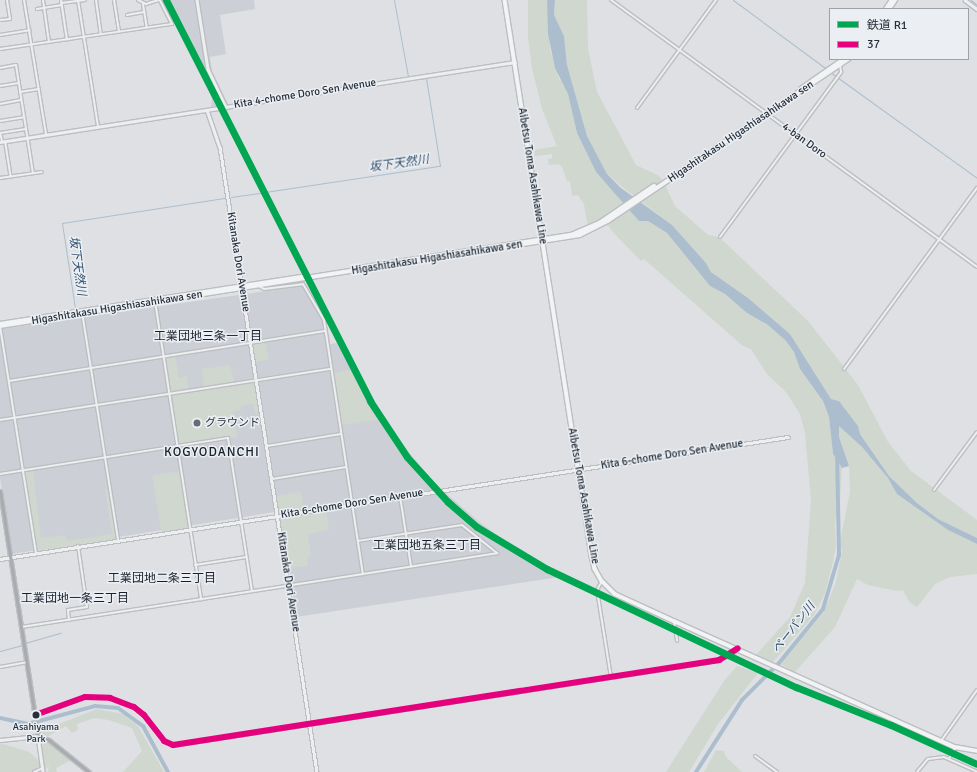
<!DOCTYPE html>
<html>
<head>
<meta charset="utf-8">
<style>
	body { margin:0 }
	#map { position:relative; width:977px; height:772px; overflow:hidden; background:#dee0e3; font-family:Signika,"Noto Sans JP",sans-serif }
	div>[style] { position:absolute }
	[style*='--x'] { left:calc(var(--x)*1px); top:calc(var(--y)*1px); width:calc(var(--w)*1px); rotate:calc(var(--a)*1deg) }
	.built>* { inset:0; background:#ccd0d6 }
	.green>* { inset:0; background:#cfd7ce; transform-origin:0 0 }
	.water>* { inset:0; background:#acbece }
	.stream>* { height:1px; margin:-0.5px; padding:0 0.5px; transform-origin:0.5px; border-radius:0.5px; background:#acbece }
	.river>* { height:4px; margin:-2px; padding:0 2px; transform-origin:2px; border-radius:2px; background:#acbece }
	.roads { filter:drop-shadow(1px 0 #bcbec1) drop-shadow(-1px 0 #bcbec1) drop-shadow(0 1px #bcbec1) drop-shadow(0 -1px #bcbec1) }
	.minor>* { height:2px; margin:-1px; padding:0 1px; transform-origin:1px; border-radius:1px; background:#edeef0 }
	.tertiary>* { height:2.5px; margin:-1.25px; padding:0 1.25px; transform-origin:1.25px; border-radius:1.25px; background:#edeef0 }
	.secondary>* { height:3px; margin:-1.5px; padding:0 1.5px; transform-origin:1.5px; border-radius:1.5px; background:#a8acb1 }
	.primary>* { height:3.5px; margin:-1.75px; padding:0 1.75px; transform-origin:1.75px; border-radius:1.75px; background:#f2f3f4 }
	.rail>* { height:2.5px; margin-top:-1.25px; transform-origin:0; background:repeating-linear-gradient(90deg,#ebeff3 0 3px,#c6c8cb 0 6px); box-sizing:border-box; border-block:1px solid #c6c8cb }
	.bus-1>* { height:6px; margin:-3px; padding:0 3px; transform-origin:3px; border-radius:3px; background:#e5007d }
	.rail-1>* { height:7px; margin:-3.5px; padding:0 3.5px; transform-origin:3.5px; border-radius:3.5px; background:#00a651 }
	.dots>* { width:11px; height:11px; translate:-50% -50%; box-sizing:border-box; border:2px solid #ebeff3; border-radius:50% }
	span { translate:-50% -50%; white-space:nowrap; text-align:center; line-height:1.15; -webkit-text-stroke:3px #ebeff3; paint-order:stroke }
	.bus-label { font-size:10px; color:#262f3b }
	.street-label { font-size:11px; color:#262f3b }
	.poi-label { font-size:11px; color:#262f3b }
	.left { translate:0 -50%; text-align:left }
	.water-label { font-size:12px; color:#324f6d; font-style:italic }
	.neighbourhood-label { font-size:12px; color:#19202b }
	.quarter-label { font-size:13px; color:#19202b; letter-spacing:1px }
	.legend { position:absolute; left:829px; top:8px; width:140px; height:52px; box-sizing:border-box; background:#ebeff3; border:1px solid #9ca2a9; margin:0; padding:5px 7px; list-style:none; font-size:12px; color:#262f3b }
	.legend li { display:flex; align-items:center; gap:8px; height:20px }
	.legend b { width:20px; border:1px solid #9ca2a9 }
</style>
</head>
<body>
<div id="map">
	<div class="built">
		<div style="clip-path:polygon(162px 0,254px 0,255px 9px,220px 15px,226px 54px,210px 57px,212px 71px,228px 104px,227px 111px,346px 348px,381px 413px,408px 451px,433px 482px,478px 521px,516px 549px,566px 576px,296px 617px,281px 511px,12px 554px,0 478px,0 329px,302px 286px,328px 330px,330px 344px,337px 343px,218px 106px,211px 107px,212px 98px)"></div>
	</div>
	<div class="green">
		<div style="clip-path:polygon(528px 0,547px 0,550px 49px,559px 79px,564px 83px,568px 94px,577px 133px,596px 172px,625px 203px,588px 227px,584px 204px,578px 195px,572px 196px,570px 181px,567px 181px,562px 167px,559px 164px,549px 165px,548px 159px,552px 158px,552px 154px,535px 156px,534px 150px,557px 146px,542px 109px,532px 68px,528px 36px)"></div>
		<div style="clip-path:polygon(555px 0,587px 0,588px 49px,597px 92px,636px 165px,659px 176px,663px 181px,636px 198px,607px 174px,587px 136px,567px 65px,564px 36px,554px 15px)"></div>
		<div style="clip-path:polygon(665px 185px,675px 206px,708px 235px,719px 237px,808px 321px,858px 385px,888px 442px,911px 471px,977px 520px,977px 538px,938px 519px,917px 503px,889px 476px,860px 434px,858px 426px,839px 401px,831px 399px,790px 334px,748px 298px,711px 272px,706px 263px,672px 225px,641px 201px)"></div>
		<div style="clip-path:polygon(630px 209px,639px 221px,648px 221px,667px 233px,710px 286px,725px 294px,747px 313px,768px 325px,786px 341px,794px 352px,800px 369px,823px 401px,829px 417px,833px 454px,842px 468px,840px 501px,835px 523px,836px 545px,833px 562px,825px 593px,814px 615px,773px 662px,756px 655px,790px 617px,805px 583px,811px 500px,805px 433px,800px 414px,786px 392px,767px 374px,751px 349px,743px 346px,644px 259px,641px 261px,611px 230px,607px 224px)"></div>
		<div style="left:265px;top:341px;width:19px;height:14px;rotate:78deg"></div>
		<div style="clip-path:polygon(175px 355px,179px 378px,187px 376px,189px 391px,204px 389px,202px 369px,230px 365px,235px 384px,257px 381px,262px 413px,255px 414px,253px 404px,241px 406px,241px 410px,233px 412px,237px 437px,183px 445px,177px 443px,164px 358px)"></div>
		<div style="clip-path:polygon(350px 370px,377px 420px,342px 425px,334px 373px)"></div>
		<div style="clip-path:polygon(839px 426px,862px 447px,888px 478px,898px 494px,948px 530px,977px 544px,977px 574px,950px 577px,935px 584px,917px 607px,910px 603px,903px 590px,897px 591px,868px 585px,857px 579px,835px 627px,795px 672px,780px 664px,824px 612px,836px 582px,842px 551px,840px 541px,850px 492px,849px 466px,839px 437px)"></div>
		<div style="clip-path:polygon(33px 470px,41px 538px,65px 535px,67px 541px,112px 534px,105px 489px,109px 489px,116px 539px,37px 551px,25px 471px)"></div>
		<div style="left:181px;top:471px;width:59px;height:29px;rotate:81deg"></div>
		<div style="clip-path:polygon(301px 492px,304px 511px,326px 508px,329px 530px,308px 534px,311px 556px,307px 557px,308px 566px,286px 568px,275px 496px)"></div>
		<div style="clip-path:polygon(737px 666px,758px 673px,718px 724px,689px 772px,666px 772px,724px 681px)"></div>
		<div style="clip-path:polygon(97px 709px,123px 714px,138px 726px,164px 772px,123px 772px,142px 751px,132px 728px,109px 720px,94px 718px,77px 724px,78px 730px,72px 733px,66px 726px,45px 738px,73px 759px,56px 768px,57px 772px,48px 772px,49px 766px,43px 772px,39px 736px,44px 730px)"></div>
		<div style="clip-path:polygon(0 743px,29px 752px,39px 761px,39px 766px,33px 772px,0 772px)"></div>
		<div style="clip-path:polygon(716px 750px,724px 751px,726px 757px,742px 772px,704px 772px)"></div>
	</div>
	<div class="water">
		<div style="clip-path:polygon(547px 0,555px 0,554px 15px,564px 36px,567px 65px,587px 136px,607px 174px,621px 188px,672px 225px,706px 263px,711px 272px,748px 298px,790px 334px,831px 399px,839px 401px,858px 426px,860px 434px,889px 476px,917px 503px,938px 519px,977px 538px,977px 544px,948px 530px,897px 494px,888px 478px,862px 447px,839px 426px,839px 437px,849px 466px,842px 468px,833px 454px,829px 417px,823px 401px,800px 369px,794px 352px,786px 341px,768px 325px,747px 313px,725px 294px,710px 286px,667px 233px,648px 221px,639px 221px,596px 172px,577px 133px,568px 94px,555px 68px,548px 34px)"></div>
	</div>
	<div class="stream">
		<div style="--x:394;--y:0;--w:77;--a:79.6"></div>
		<div style="--x:733;--y:0;--w:118;--a:36.4"></div>
		<div style="--x:971;--y:0;--w:8;--a:40"></div>
		<div style="--x:830;--y:72;--w:181;--a:35.8"></div>
		<div style="--x:409;--y:80;--w:6;--a:0"></div>
		<div style="--x:265;--y:192;--w:177;--a:-8.5"></div>
		<div style="--x:440;--y:166;--w:89;--a:-99"></div>
		<div style="--x:426;--y:78;--w:8;--a:173"></div>
		<div style="--x:231;--y:197;--w:29;--a:-8"></div>
		<div style="--x:75;--y:308;--w:86;--a:-98.7"></div>
		<div style="--x:62;--y:223;--w:164;--a:-8.8"></div>
		<div style="--x:25;--y:643;--w:37;--a:-16"></div>
		<div style="--x:0;--y:651;--w:24;--a:-15"></div>
	</div>
	<div class="river">
		<div style="--x:0;--y:718;--w:29;--a:12"></div>
		<div style="--x:28;--y:724;--w:69;--a:-15"></div>
		<div style="--x:95;--y:706;--w:23;--a:5"></div>
		<div style="--x:118;--y:708;--w:31;--a:36"></div>
		<div style="--x:143;--y:726;--w:52;--a:61.5"></div>
		<div style="--x:696;--y:772;--w:85;--a:-57.4"></div>
		<div style="--x:742;--y:700;--w:52;--a:-45"></div>
		<div style="--x:779;--y:663;--w:70;--a:-50.8"></div>
		<div style="--x:823;--y:609;--w:56;--a:-73.5"></div>
		<div style="--x:839;--y:555;--w:101;--a:-91.1"></div>
	</div>
	<div class="roads">
		<div class="minor">
			<div style="--x:24;--y:0;--w:137;--a:80.7"></div>
			<div style="--x:43;--y:0;--w:42;--a:81.9"></div>
			<div style="--x:61;--y:0;--w:40;--a:81.5"></div>
			<div style="--x:78;--y:0;--w:128;--a:81"></div>
			<div style="--x:96;--y:0;--w:34;--a:82"></div>
			<div style="--x:114;--y:0;--w:32;--a:81"></div>
			<div style="--x:138;--y:0;--w:9;--a:27"></div>
			<div style="--x:146;--y:4;--w:13;--a:-18"></div>
			<div style="--x:611;--y:0;--w:453;--a:36.1"></div>
			<div style="--x:61;--y:3;--w:24;--a:-7"></div>
			<div style="--x:143;--y:4;--w:24;--a:81"></div>
			<div style="--x:37;--y:9;--w:25;--a:-9"></div>
			<div style="--x:127;--y:15;--w:17;--a:-10"></div>
			<div style="--x:0;--y:20;--w:10;--a:-6"></div>
			<div style="--x:10;--y:19;--w:19;--a:-99"></div>
			<div style="--x:0;--y:35;--w:30;--a:-9"></div>
			<div style="--x:0;--y:49;--w:174;--a:-8.3"></div>
			<div style="--x:172;--y:24;--w:27;--a:-117"></div>
			<div style="--x:0;--y:68;--w:16;--a:-11"></div>
			<div style="--x:16;--y:65;--w:109;--a:81.1"></div>
			<div style="--x:0;--y:86;--w:19;--a:-9"></div>
			<div style="--x:20;--y:92;--w:19;--a:-9"></div>
			<div style="--x:0;--y:104;--w:21;--a:-11"></div>
			<div style="--x:637;--y:108;--w:134;--a:-53.8"></div>
			<div style="--x:0;--y:121;--w:24;--a:-9"></div>
			<div style="--x:0;--y:133;--w:26;--a:-9"></div>
			<div style="--x:0;--y:133;--w:8;--a:76"></div>
			<div style="--x:5;--y:141;--w:36;--a:81"></div>
			<div style="--x:0;--y:178;--w:42;--a:-8.1"></div>
			<div style="--x:720;--y:237;--w:205;--a:-53.7"></div>
			<div style="--x:841;--y:72;--w:8;--a:-97"></div>
			<div style="--x:259;--y:286;--w:6;--a:31"></div>
			<div style="--x:264;--y:289;--w:39;--a:-7"></div>
			<div style="--x:303;--y:284;--w:42;--a:59.7"></div>
			<div style="--x:324;--y:320;--w:257;--a:81.3"></div>
			<div style="--x:155;--y:301;--w:302;--a:81.2"></div>
			<div style="--x:82;--y:312;--w:231;--a:81"></div>
			<div style="--x:0;--y:326;--w:230;--a:81"></div>
			<div style="--x:844;--y:369;--w:225;--a:-53.7"></div>
			<div style="--x:9;--y:381;--w:320;--a:-9"></div>
			<div style="--x:0;--y:420;--w:335;--a:-8.8"></div>
			<div style="--x:267;--y:446;--w:75;--a:-9.2"></div>
			<div style="--x:0;--y:474;--w:231;--a:-9"></div>
			<div style="--x:228;--y:438;--w:155;--a:81.1"></div>
			<div style="--x:272;--y:479;--w:75;--a:-9.2"></div>
			<div style="--x:934;--y:490;--w:72;--a:-53.4"></div>
			<div style="--x:400;--y:496;--w:71;--a:81.1"></div>
			<div style="--x:195;--y:565;--w:52;--a:-8.9"></div>
			<div style="--x:602;--y:581;--w:10;--a:119"></div>
			<div style="--x:597;--y:590;--w:88;--a:80.9"></div>
			<div style="--x:69;--y:620;--w:10;--a:-96"></div>
			<div style="--x:68;--y:610;--w:19;--a:-9"></div>
			<div style="--x:87;--y:607;--w:62;--a:-98.4"></div>
			<div style="--x:674;--y:621;--w:20;--a:81"></div>
			<div style="--x:21;--y:627;--w:482;--a:-8.8"></div>
			<div style="--x:497;--y:553;--w:45;--a:-141.3"></div>
			<div style="--x:462;--y:525;--w:105;--a:171.3"></div>
			<div style="--x:0;--y:667;--w:27;--a:-10"></div>
			<div style="--x:35;--y:715;--w:53;--a:-19.8"></div>
			<div style="--x:85;--y:697;--w:25;--a:2"></div>
			<div style="--x:110;--y:698;--w:26;--a:21"></div>
			<div style="--x:134;--y:707;--w:13;--a:39"></div>
			<div style="--x:144;--y:715;--w:33;--a:52"></div>
			<div style="--x:164;--y:741;--w:10;--a:24"></div>
			<div style="--x:941;--y:741;--w:62;--a:-54.8"></div>
			<div style="--x:755;--y:756;--w:27;--a:36"></div>
			<div style="--x:949;--y:759;--w:13;--a:-63"></div>
			<div style="--x:34;--y:772;--w:10;--a:-24"></div>
			<div style="--x:917;--y:772;--w:17;--a:-50"></div>
			<div style="--x:928;--y:759;--w:16;--a:-7"></div>
			<div style="--x:944;--y:757;--w:36;--a:24"></div>
		</div>
		<div class="tertiary">
			<div style="--x:197;--y:0;--w:70;--a:80.9"></div>
			<div style="--x:208;--y:69;--w:42;--a:64.7"></div>
			<div style="--x:965;--y:0;--w:15;--a:37"></div>
			<div style="--x:207;--y:110;--w:39;--a:71"></div>
			<div style="--x:220;--y:147;--w:632;--a:81.18"></div>
			<div style="--x:0;--y:142;--w:521;--a:-8.83"></div>
			<div style="--x:0;--y:559;--w:797;--a:-8.8"></div>
			<div style="--x:0;--y:740;--w:38;--a:-6"></div>
			<div style="--x:38;--y:736;--w:36;--a:82"></div>
			<div style="--x:173;--y:745;--w:553;--a:-8.85"></div>
			<div style="--x:719;--y:660;--w:21;--a:-31"></div>
		</div>
		<div class="secondary">
			<div style="--x:0;--y:491;--w:248;--a:81.2"></div>
			<div style="--x:38;--y:736;--w:12;--a:20"></div>
			<div style="--x:49;--y:740;--w:51;--a:38.7"></div>
		</div>
		<div class="primary">
			<div style="--x:505;--y:0;--w:563;--a:81.11"></div>
			<div style="--x:592;--y:556;--w:13;--a:77"></div>
			<div style="--x:595;--y:569;--w:14;--a:60"></div>
			<div style="--x:602;--y:581;--w:18;--a:45"></div>
			<div style="--x:615;--y:594;--w:65;--a:24.6"></div>
			<div style="--x:674;--y:621;--w:308;--a:24.2"></div>
			<div style="--x:955;--y:747;--w:22;--a:10"></div>
			<div style="--x:886;--y:9;--w:11;--a:-56"></div>
			<div style="--x:889;--y:9;--w:11;--a:-56"></div>
			<div style="--x:801;--y:89;--w:52;--a:-34.9"></div>
			<div style="--x:353;--y:269;--w:221;--a:-8.9"></div>
			<div style="--x:571;--y:235;--w:33;--a:-23"></div>
			<div style="--x:601;--y:222;--w:64;--a:-34.2"></div>
			<div style="--x:0;--y:324;--w:309;--a:-8.9"></div>
			<div style="--x:0;--y:326;--w:587;--a:-8.92"></div>
			<div style="--x:580;--y:235;--w:31;--a:-27"></div>
			<div style="--x:608;--y:221;--w:290;--a:-34"></div>
		</div>
	</div>
	<div class="rail">
		<div style="--x:170;--y:7;--w:9;--a:58"></div>
	</div>
	<div class="bus-1">
		<div style="--x:35;--y:715;--w:53;--a:-19.8"></div>
		<div style="--x:85;--y:697;--w:25;--a:2"></div>
		<div style="--x:110;--y:698;--w:26;--a:21"></div>
		<div style="--x:134;--y:707;--w:13;--a:39"></div>
		<div style="--x:144;--y:715;--w:33;--a:52"></div>
		<div style="--x:164;--y:741;--w:10;--a:24"></div>
		<div style="--x:173;--y:745;--w:553;--a:-8.85"></div>
		<div style="--x:719;--y:660;--w:22;--a:-32"></div>
	</div>
	<div class="rail-1">
		<div style="--x:166;--y:0;--w:450;--a:63"></div>
		<div style="--x:370;--y:401;--w:67;--a:56.5"></div>
		<div style="--x:407;--y:457;--w:61;--a:47.7"></div>
		<div style="--x:448;--y:502;--w:38;--a:41"></div>
		<div style="--x:477;--y:527;--w:82;--a:31"></div>
		<div style="--x:547;--y:569;--w:276;--a:25.4"></div>
		<div style="--x:796;--y:687;--w:102;--a:21.8"></div>
		<div style="--x:891;--y:725;--w:94;--a:24.4"></div>
	</div>
	<div class="dots">
		<div style="left:197px;top:423px;background:#666d76"></div>
		<div style="left:36px;top:715px;background:#262f3b"></div>
	</div>
	<div class="bus-label">
		<span style="left:36px;top:733px">Asahiyama<br>Park</span>
	</div>
	<div class="street-label">
		<span style="left:305px;top:94px;rotate:-9deg">Kita 4-chome Doro Sen Avenue</span>
		<span style="left:741px;top:132px;rotate:-34deg">Higashitakasu Higashiasahikawa sen</span>
		<span style="left:804px;top:141px;rotate:36deg">4-ban Doro</span>
		<span style="left:532px;top:176px;rotate:81deg">Aibetsu Toma Asahikawa Line</span>
		<span style="left:437px;top:258px;rotate:-9deg">Higashitakasu Higashiasahikawa sen</span>
		<span style="left:238px;top:262px;rotate:81deg">Kitanaka Dori Avenue</span>
		<span style="left:117px;top:308px;rotate:-9deg">Higashitakasu Higashiasahikawa sen</span>
		<span style="left:672px;top:455px;rotate:-9deg">Kita 6-chome Doro Sen Avenue</span>
		<span style="left:583px;top:496px;rotate:80deg">Aibetsu Toma Asahikawa Line</span>
		<span style="left:352px;top:504px;rotate:-9deg">Kita 6-chome Doro Sen Avenue</span>
		<span style="left:288px;top:582px;rotate:81deg">Kitanaka Dori Avenue</span>
	</div>
	<div class="poi-label">
		<span class="left" style="left:205px;top:423px">グラウンド</span>
	</div>
	<div class="water-label">
		<span style="left:399px;top:164px;rotate:-8deg">坂下天然川</span>
		<span style="left:77px;top:266px;rotate:82deg">坂下天然川</span>
		<span style="left:794px;top:628px;rotate:-52deg">ペーパン川</span>
	</div>
	<div class="neighbourhood-label">
		<span style="left:208px;top:337px">工業団地三条一丁目</span>
		<span style="left:427px;top:546px">工業団地五条三丁目</span>
		<span style="left:162px;top:579px">工業団地二条三丁目</span>
		<span style="left:75px;top:599px">工業団地一条三丁目</span>
	</div>
	<div class="quarter-label">
		<span style="left:212px;top:452px">KOGYODANCHI</span>
	</div>
	<ul class="legend">
	<li><b style="height:5px;background:#00a651"></b>鉄道 R1</li>
	<li><b style="height:5px;background:#e5007d"></b>37</li>
	</ul>
</div>
</body>
</html>
